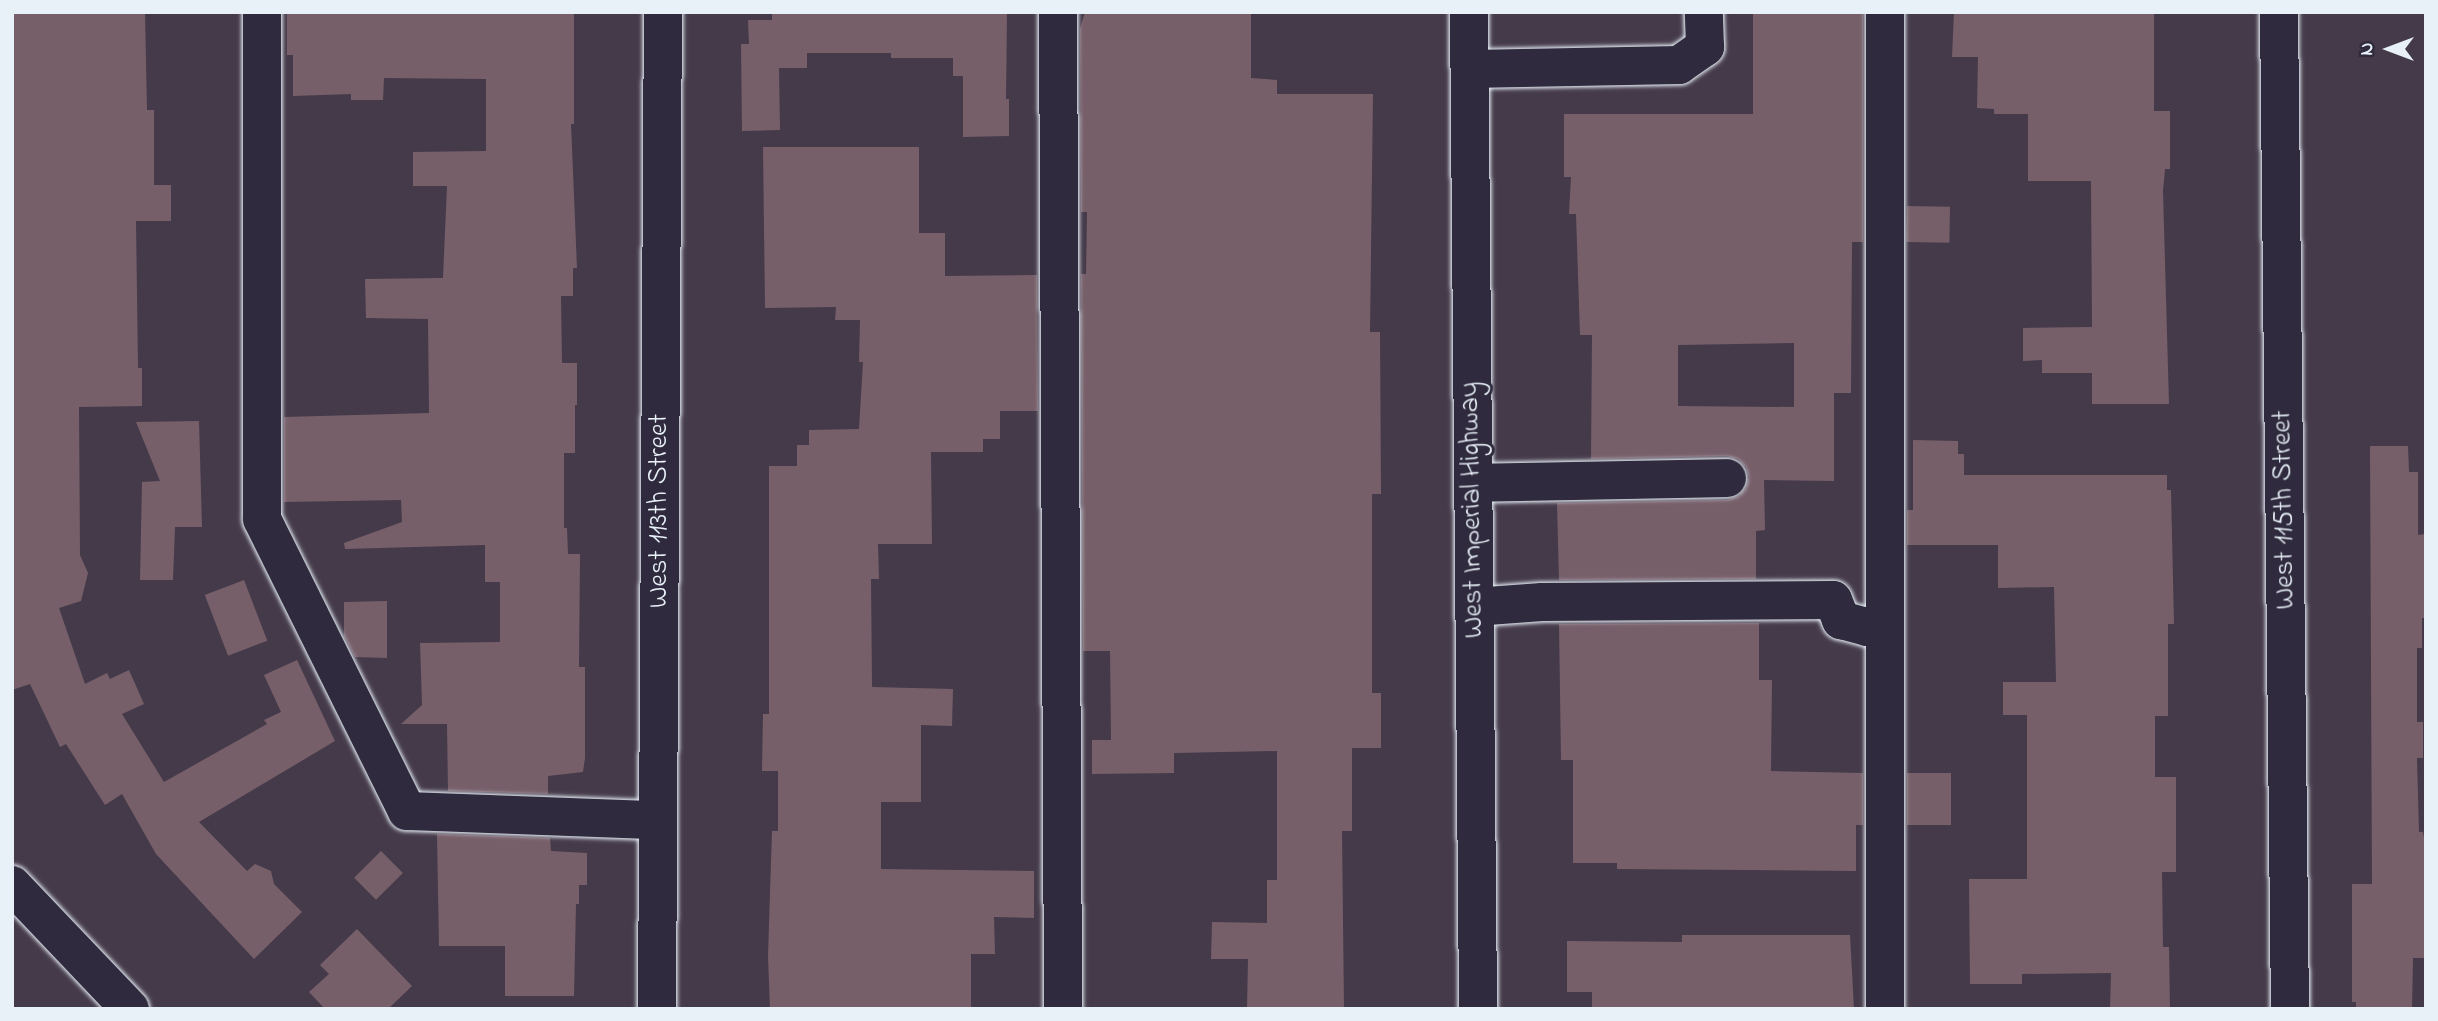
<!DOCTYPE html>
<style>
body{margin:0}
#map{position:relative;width:2438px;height:1021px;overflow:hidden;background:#453a4a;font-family:"Indie Flower",sans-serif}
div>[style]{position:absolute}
.building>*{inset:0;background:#775f6a;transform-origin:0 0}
.roads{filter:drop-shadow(0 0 2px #e8f1f8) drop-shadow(0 0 2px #e8f1f8)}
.minor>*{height:38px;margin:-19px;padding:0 19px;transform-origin:19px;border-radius:19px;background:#2f2a3d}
.major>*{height:38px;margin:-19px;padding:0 19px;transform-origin:19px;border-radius:19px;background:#2f2a3d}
span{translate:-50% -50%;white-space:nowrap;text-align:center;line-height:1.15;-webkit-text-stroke:6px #2f2a3d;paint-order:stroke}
.street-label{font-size:28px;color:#e8f1f8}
.frame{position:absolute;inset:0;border:14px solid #e8f1f8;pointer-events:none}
.north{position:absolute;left:2354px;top:14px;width:70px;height:70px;-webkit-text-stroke:5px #2f2a3d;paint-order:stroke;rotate:270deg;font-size:19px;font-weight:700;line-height:28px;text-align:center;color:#e8f1f8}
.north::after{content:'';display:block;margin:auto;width:24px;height:32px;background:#e8f1f8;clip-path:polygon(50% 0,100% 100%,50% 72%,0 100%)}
</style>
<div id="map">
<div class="building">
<i style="clip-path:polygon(12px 12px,145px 12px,147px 110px,154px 110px,154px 185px,171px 185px,171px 221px,136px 221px,138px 368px,142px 368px,142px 406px,79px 407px,80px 555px,88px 573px,81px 601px,59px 608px,85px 684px,107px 673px,110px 679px,129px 670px,144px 704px,122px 714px,164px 782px,267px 724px,264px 720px,281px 712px,264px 675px,297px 660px,335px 741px,199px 822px,247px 871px,255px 864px,271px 871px,274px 884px,302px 912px,254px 959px,156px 854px,122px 794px,105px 805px,66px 744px,60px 747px,30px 684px,12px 690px)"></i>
<i style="clip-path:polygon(287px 12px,574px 12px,574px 124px,571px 124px,577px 268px,573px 268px,573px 296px,561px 296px,562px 363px,577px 363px,577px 405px,575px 405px,575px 453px,564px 453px,564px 528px,567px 528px,568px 554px,580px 554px,579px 667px,585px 667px,585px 758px,583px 772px,548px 776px,548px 794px,448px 791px,447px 724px,401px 724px,422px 705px,420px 643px,500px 642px,500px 582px,485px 582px,485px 545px,345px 549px,344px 543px,402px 522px,401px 500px,284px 502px,284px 417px,429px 413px,428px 319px,366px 318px,365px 279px,443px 278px,447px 186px,413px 186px,413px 152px,486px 151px,486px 79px,384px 78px,383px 100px,351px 100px,351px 94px,293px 96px,293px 55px,287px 55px)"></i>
<i style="clip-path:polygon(772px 12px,1007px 12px,1006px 99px,1009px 99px,1009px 136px,963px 137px,963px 76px,953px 76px,953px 58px,891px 58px,891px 53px,807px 53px,807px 68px,779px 68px,780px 130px,742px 131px,741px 44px,749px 44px,748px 20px,772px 20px)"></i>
<i style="clip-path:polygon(1085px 12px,1251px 12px,1251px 78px,1277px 80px,1277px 94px,1373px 94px,1370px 332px,1380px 332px,1381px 494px,1372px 494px,1372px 693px,1381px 693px,1381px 748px,1352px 748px,1352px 831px,1342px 831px,1344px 1009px,1247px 1009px,1248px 959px,1211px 959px,1212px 922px,1267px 923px,1267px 880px,1277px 880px,1277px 751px,1174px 753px,1174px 773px,1092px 774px,1092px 740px,1111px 740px,1110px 651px,1083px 651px,1081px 274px,1086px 274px,1087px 212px,1081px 212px,1080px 29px)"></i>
<i style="clip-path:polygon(evenodd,1753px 12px,1863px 12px,1863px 242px,1852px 242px,1851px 393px,1834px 393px,1834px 481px,1764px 480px,1765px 530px,1756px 531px,1756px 579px,1559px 580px,1557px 503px,1727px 500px,1739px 496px,1746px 488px,1749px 477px,1746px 467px,1738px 459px,1727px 456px,1591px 459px,1592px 335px,1580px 335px,1576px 214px,1569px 214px,1571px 177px,1564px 177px,1564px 114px,1753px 114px,1753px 12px,1794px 343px,1794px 407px,1678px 406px,1678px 345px,1794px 343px)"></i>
<i style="clip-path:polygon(1954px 12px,2154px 12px,2154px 111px,2170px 111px,2170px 169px,2165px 169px,2163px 191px,2169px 404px,2092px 404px,2092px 373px,2042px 373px,2042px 360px,2023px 361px,2023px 328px,2092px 327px,2091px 181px,2028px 181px,2028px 114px,1994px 114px,1994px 109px,1977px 108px,1978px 57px,1952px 57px)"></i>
<i style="clip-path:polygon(763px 147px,919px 147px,919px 233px,945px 233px,945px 276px,1037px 275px,1038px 411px,1000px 411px,1000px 439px,983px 439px,983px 452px,931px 452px,932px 544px,878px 544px,879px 579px,871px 579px,872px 687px,953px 689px,952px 726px,921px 725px,921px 802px,881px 802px,881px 869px,1034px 871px,1034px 918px,994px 917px,995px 954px,971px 954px,971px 1009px,770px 1009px,768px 956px,772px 831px,778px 831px,778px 771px,762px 771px,763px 714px,769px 714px,769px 466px,797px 466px,797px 445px,809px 445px,809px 430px,859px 429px,863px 362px,859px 362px,860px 320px,835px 320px,836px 307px,765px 308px)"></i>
<i style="left:1907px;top:206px;width:43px;height:36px;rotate:1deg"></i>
<i style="clip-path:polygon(199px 421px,202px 527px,175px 527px,173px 580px,140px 580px,142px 482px,160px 481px,136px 422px)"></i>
<i style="clip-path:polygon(1913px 440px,1958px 441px,1958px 454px,1964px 454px,1964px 475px,2167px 475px,2167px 490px,2171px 490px,2174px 624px,2168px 624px,2168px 716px,2155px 716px,2155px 777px,2176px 777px,2176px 872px,2162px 872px,2163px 947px,2169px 947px,2170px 1009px,2110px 1009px,2111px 973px,2022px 974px,2022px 984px,1970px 984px,1969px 879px,2027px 879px,2027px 715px,2003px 715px,2003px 682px,2056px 682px,2054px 587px,1998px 588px,1998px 545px,1907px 545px,1907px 510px,1913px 510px)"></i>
<i style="clip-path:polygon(2370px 446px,2408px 446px,2409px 472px,2418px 472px,2418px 535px,2426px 534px,2426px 618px,2422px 618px,2422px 648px,2417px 648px,2417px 722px,2423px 722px,2423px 758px,2417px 758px,2419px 832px,2423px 832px,2426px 849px,2426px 958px,2413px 958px,2412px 1009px,2356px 1009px,2356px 1002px,2352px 1002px,2352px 884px,2372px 884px)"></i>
<i style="left:244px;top:580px;width:65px;height:42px;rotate:69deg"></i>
<i style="clip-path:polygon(387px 601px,387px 658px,355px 657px,344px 636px,344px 602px)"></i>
<i style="clip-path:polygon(1759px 623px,1759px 680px,1772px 680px,1771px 771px,1863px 773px,1863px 825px,1856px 825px,1856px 871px,1617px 869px,1617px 863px,1573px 863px,1573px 760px,1561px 760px,1559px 624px)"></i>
<i style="left:1907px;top:773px;width:44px;height:52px"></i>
<i style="clip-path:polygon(437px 834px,550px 838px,551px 851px,587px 853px,587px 885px,579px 885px,579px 904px,576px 904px,574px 996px,505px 996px,505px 946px,439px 946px)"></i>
<i style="left:381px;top:851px;width:31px;height:38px;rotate:45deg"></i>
<i style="clip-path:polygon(357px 929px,412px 986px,388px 1009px,325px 1009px,309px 992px,329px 974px,320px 965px)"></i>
<i style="clip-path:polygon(1682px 935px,1850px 935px,1854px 1009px,1592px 1009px,1592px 992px,1567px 992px,1567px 941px,1682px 942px)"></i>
</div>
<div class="roads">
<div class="minor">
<i style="left:262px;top:12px;width:507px;rotate:90deg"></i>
<i style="left:262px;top:519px;width:326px;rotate:63.6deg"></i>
<i style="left:407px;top:811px;width:251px;rotate:2.1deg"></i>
<i style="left:1058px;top:12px;width:997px;rotate:89.71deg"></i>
<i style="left:1885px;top:12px;width:997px;rotate:90deg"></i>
<i style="left:2279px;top:12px;width:997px;rotate:89.37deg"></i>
<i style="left:1470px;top:69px;width:209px;rotate:-1.1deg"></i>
<i style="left:1679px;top:65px;width:32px;rotate:-35deg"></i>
<i style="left:1705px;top:47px;width:35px;rotate:-92deg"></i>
<i style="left:1473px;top:483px;width:254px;rotate:-1.1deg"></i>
<i style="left:1474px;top:607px;width:68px;rotate:-4.2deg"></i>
<i style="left:1542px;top:602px;width:291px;rotate:-0.4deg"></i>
<i style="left:1833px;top:600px;width:22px;rotate:68deg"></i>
<i style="left:1841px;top:620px;width:27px;rotate:15deg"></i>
<i style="left:1867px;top:627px;width:18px;rotate:-3deg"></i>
<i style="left:12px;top:885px;width:171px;rotate:46.4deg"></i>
<i style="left:657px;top:1009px;width:997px;rotate:-89.66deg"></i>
</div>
<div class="major">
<i style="left:1469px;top:12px;width:997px;rotate:89.48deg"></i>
</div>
</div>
<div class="street-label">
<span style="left:1473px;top:510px;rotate:-91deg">West Imperial Highway</span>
<span style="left:2285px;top:510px;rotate:-91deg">West 115th Street</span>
<span style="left:660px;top:511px;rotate:-90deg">West 113th Street</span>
</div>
<div class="frame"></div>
<div class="north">N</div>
</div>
